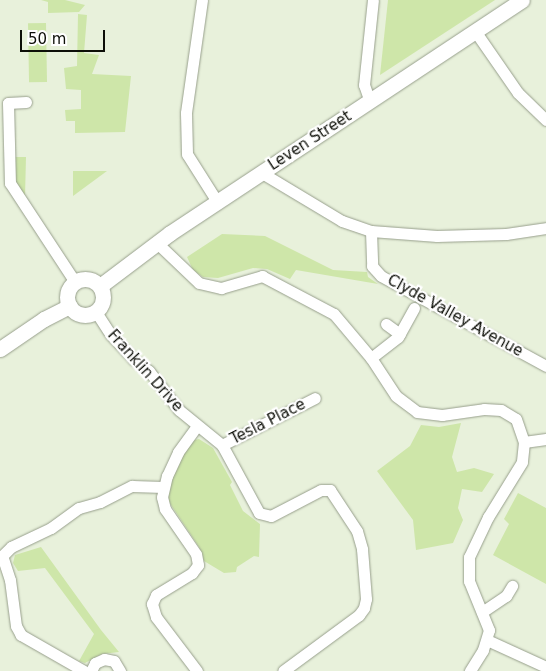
<!DOCTYPE html>
<style>
body{margin:0}
#map{position:relative;width:546px;height:671px;overflow:hidden;background:#e8f1db;font-family:"DejaVu Sans",sans-serif}
div>[style]{position:absolute}
.green>*{inset:0;background:#cee6a9;transform-origin:0 0}
.roads{filter:drop-shadow(0 0 1px #979f8c) drop-shadow(0 0 1px #979f8c)}
.street>*{height:11px;margin:-5.5px;padding:0 5.5px;transform-origin:5.5px;border-radius:5.5px;background:#fff}
.secondary>*{height:15px;margin:-7.5px;padding:0 7.5px;transform-origin:7.5px;border-radius:7.5px;background:#fff}
.secondary>.ring{margin:-7.5px;padding:0;box-sizing:content-box;background:none;border:15px solid #fff;border-radius:50%}
span{translate:-50% -50%;white-space:nowrap;text-align:center;line-height:1.15;-webkit-text-stroke:4.5px #fff;paint-order:stroke}
.street-label{font-size:15px;color:#0d0f08}
.scale{position:absolute;left:20px;top:30px;width:85px;height:22px;box-sizing:border-box;border:2px solid #0d0f08;border-top:0;padding-left:6px;font-size:15px;line-height:18px;white-space:nowrap;color:#0d0f08;-webkit-text-stroke:4px #fff;paint-order:stroke}
</style>
<div id="map">
<div class="green">
<i style="clip-path:polygon(41px 0,65px 0,85px 5px,79px 12px,48px 13px,48px 2px)"></i>
<i style="clip-path:polygon(388px 0,495px 0,380px 75px)"></i>
<i style="clip-path:polygon(78px 14px,87px 15px,84px 53px,99px 55px,92px 74px,131px 76px,125px 132px,75px 133px,75px 121px,66px 121px,65px 110px,81px 109px,81px 90px,66px 89px,64px 68px,77px 66px)"></i>
<i style="left:46px;top:23px;width:59px;height:18px;rotate:89deg"></i>
<i style="clip-path:polygon(11px 157px,26px 157px,25px 197px,12px 182px)"></i>
<i style="clip-path:polygon(73px 171px,107px 171px,73px 196px)"></i>
<i style="clip-path:polygon(222px 234px,265px 236px,333px 270px,367px 272px,368px 277px,378px 284px,296px 270px,290px 279px,267px 269px,253px 268px,218px 278px,203px 277px,193px 270px,187px 257px)"></i>
<i style="clip-path:polygon(461px 423px,452px 457px,457px 472px,474px 468px,494px 474px,482px 492px,462px 489px,458px 508px,463px 520px,453px 543px,416px 550px,413px 520px,377px 471px,410px 446px,421px 425px,439px 427px)"></i>
<i style="clip-path:polygon(199px 439px,213px 448px,232px 482px,230px 485px,243px 511px,260px 524px,259px 557px,254px 556px,237px 567px,236px 572px,224px 573px,204px 561px,199px 547px,169px 502px,167px 491px,184px 449px,191px 441px)"></i>
<i style="clip-path:polygon(518px 493px,546px 508px,546px 584px,493px 555px,509px 524px,504px 519px)"></i>
<i style="clip-path:polygon(41px 547px,101px 630px,119px 652px,102px 654px,85px 663px,79px 661px,94px 634px,45px 568px,18px 571px,13px 563px,15px 555px)"></i>
</div>
<div class="roads">
<div class="street">
<i style="left:202px;top:0;width:114px;rotate:98.1deg"></i>
<i style="left:186px;top:113px;width:41px;rotate:88.6deg"></i>
<i style="left:187px;top:154px;width:58px;rotate:57.7deg"></i>
<i style="left:475px;top:31px;width:75px;rotate:55.3deg"></i>
<i style="left:518px;top:93px;width:39px;rotate:44deg"></i>
<i style="left:26px;top:102px;width:18px;rotate:177deg"></i>
<i style="left:8px;top:103px;width:80px;rotate:88.6deg"></i>
<i style="left:10px;top:183px;width:118px;rotate:56.7deg"></i>
<i style="left:370px;top:102px;width:18px;rotate:-109deg"></i>
<i style="left:364px;top:85px;width:85px;rotate:-84deg"></i>
<i style="left:262px;top:173px;width:93px;rotate:31deg"></i>
<i style="left:342px;top:221px;width:31px;rotate:19deg"></i>
<i style="left:371px;top:231px;width:66px;rotate:4.3deg"></i>
<i style="left:437px;top:236px;width:69px;rotate:-1.7deg"></i>
<i style="left:506px;top:234px;width:40px;rotate:-8.5deg"></i>
<i style="left:371px;top:231px;width:35px;rotate:88deg"></i>
<i style="left:372px;top:266px;width:13px;rotate:48deg"></i>
<i style="left:381px;top:276px;width:188px;rotate:28.6deg"></i>
<i style="left:156px;top:242px;width:59px;rotate:43.6deg"></i>
<i style="left:199px;top:283px;width:23px;rotate:13deg"></i>
<i style="left:221px;top:288px;width:43px;rotate:-16.3deg"></i>
<i style="left:262px;top:276px;width:81px;rotate:27.8deg"></i>
<i style="left:334px;top:314px;width:57px;rotate:49.9deg"></i>
<i style="left:371px;top:358px;width:45px;rotate:56.7deg"></i>
<i style="left:396px;top:396px;width:26px;rotate:37deg"></i>
<i style="left:417px;top:412px;width:25px;rotate:7deg"></i>
<i style="left:442px;top:415px;width:42px;rotate:-8.1deg"></i>
<i style="left:484px;top:409px;width:17px;rotate:3deg"></i>
<i style="left:501px;top:410px;width:17px;rotate:31deg"></i>
<i style="left:516px;top:419px;width:24px;rotate:71deg"></i>
<i style="left:524px;top:442px;width:20px;rotate:96deg"></i>
<i style="left:522px;top:462px;width:65px;rotate:121.7deg"></i>
<i style="left:488px;top:517px;width:44px;rotate:115.4deg"></i>
<i style="left:469px;top:557px;width:24px;rotate:90deg"></i>
<i style="left:469px;top:581px;width:53px;rotate:67.8deg"></i>
<i style="left:489px;top:630px;width:21px;rotate:107deg"></i>
<i style="left:483px;top:650px;width:25px;rotate:122deg"></i>
<i style="left:96px;top:312px;width:27px;rotate:57deg"></i>
<i style="left:111px;top:335px;width:33px;rotate:47deg"></i>
<i style="left:133px;top:359px;width:20px;rotate:37deg"></i>
<i style="left:149px;top:371px;width:49px;rotate:52.4deg"></i>
<i style="left:179px;top:410px;width:55px;rotate:39.1deg"></i>
<i style="left:222px;top:445px;width:77px;rotate:61.4deg"></i>
<i style="left:259px;top:513px;width:12px;rotate:14deg"></i>
<i style="left:271px;top:516px;width:56px;rotate:-27.5deg"></i>
<i style="left:321px;top:490px;width:9px"></i>
<i style="left:330px;top:490px;width:49px;rotate:56.6deg"></i>
<i style="left:357px;top:531px;width:19px;rotate:74deg"></i>
<i style="left:362px;top:549px;width:50px;rotate:85.4deg"></i>
<i style="left:366px;top:599px;width:9px;rotate:103deg"></i>
<i style="left:364px;top:608px;width:9px;rotate:126deg"></i>
<i style="left:359px;top:615px;width:94px;rotate:143.6deg"></i>
<i style="left:386px;top:324px;width:17px;rotate:36deg"></i>
<i style="left:371px;top:358px;width:34px;rotate:-38deg"></i>
<i style="left:398px;top:337px;width:33px;rotate:-61deg"></i>
<i style="left:524px;top:442px;width:22px;rotate:-8deg"></i>
<i style="left:222px;top:445px;width:104px;rotate:-26.8deg"></i>
<i style="left:482px;top:612px;width:29px;rotate:-34deg"></i>
<i style="left:506px;top:596px;width:12px;rotate:-59deg"></i>
<i style="left:487px;top:640px;width:65px;rotate:24.6deg"></i>
<i style="left:84px;top:671px;width:73px;rotate:-150.3deg"></i>
<i style="left:21px;top:635px;width:10px;rotate:-119deg"></i>
<i style="left:16px;top:626px;width:46px;rotate:-97.4deg"></i>
<i style="left:10px;top:580px;width:25px;rotate:-108deg"></i>
<i style="left:2px;top:556px;width:13px;rotate:-45deg"></i>
<i style="left:11px;top:547px;width:44px;rotate:-25.4deg"></i>
<i style="left:51px;top:528px;width:34px;rotate:-36deg"></i>
<i style="left:79px;top:508px;width:22px;rotate:-16deg"></i>
<i style="left:100px;top:502px;width:36px;rotate:-27deg"></i>
<i style="left:132px;top:486px;width:31px;rotate:2deg"></i>
<i style="left:91px;top:671px;width:9px;rotate:-63deg"></i>
<i style="left:95px;top:663px;width:10px;rotate:-24deg"></i>
<i style="left:104px;top:659px;width:10px;rotate:11deg"></i>
<i style="left:114px;top:661px;width:12px;rotate:59deg"></i>
<i style="left:197px;top:671px;width:68px;rotate:-127.2deg"></i>
<i style="left:156px;top:617px;width:14px;rotate:-107deg"></i>
<i style="left:152px;top:604px;width:10px;rotate:-66deg"></i>
<i style="left:156px;top:595px;width:42px;rotate:-31.4deg"></i>
<i style="left:192px;top:573px;width:10px;rotate:-53deg"></i>
<i style="left:198px;top:565px;width:11px;rotate:-100deg"></i>
<i style="left:196px;top:554px;width:55px;rotate:-124.6deg"></i>
<i style="left:165px;top:509px;width:12px;rotate:-104deg"></i>
<i style="left:162px;top:497px;width:22px;rotate:-77deg"></i>
<i style="left:167px;top:476px;width:26px;rotate:-65deg"></i>
<i style="left:178px;top:452px;width:32px;rotate:-54deg"></i>
</div>
<div class="secondary">
<i class="ring" style="left:67px;top:279px;width:21px;height:21px"></i>
<i style="left:100px;top:286px;width:88px;rotate:-37.1deg"></i>
<i style="left:170px;top:233px;width:422px;rotate:-33.5deg"></i>
<i style="left:0;top:349px;width:53px;rotate:-34.3deg"></i>
<i style="left:44px;top:319px;width:29px;rotate:-27deg"></i>
</div>
</div>
<div class="street-label">
<span style="left:310px;top:141px;rotate:-33deg">Leven Street</span>
<span style="left:455px;top:316px;rotate:29deg">Clyde Valley Avenue</span>
<span style="left:145px;top:371px;rotate:48deg">Franklin Drive</span>
<span style="left:268px;top:422px;rotate:-27deg">Tesla Place</span>
</div>
<div class="scale">50 m</div>
</div>
